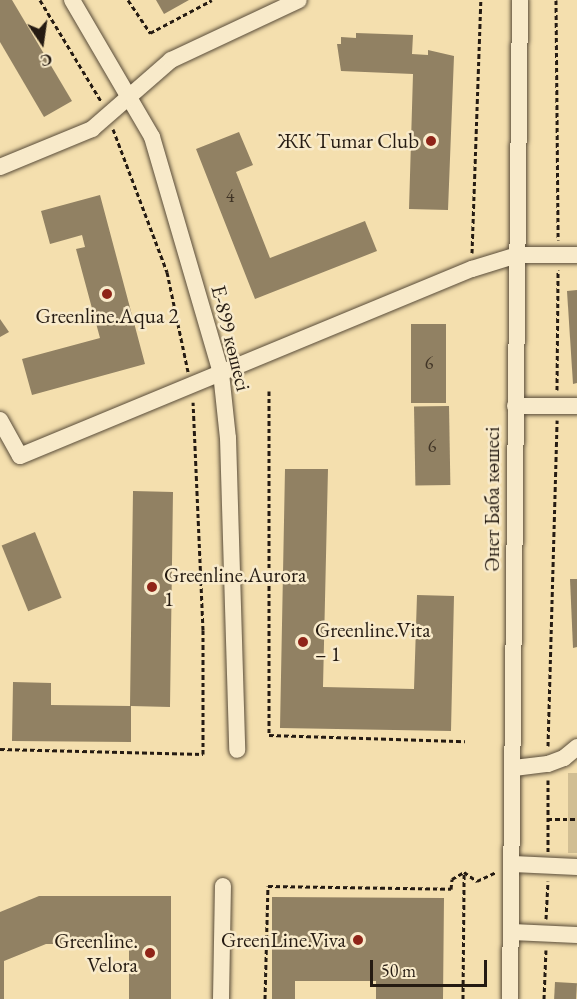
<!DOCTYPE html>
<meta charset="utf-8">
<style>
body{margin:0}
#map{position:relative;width:577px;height:999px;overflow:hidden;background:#f4dfae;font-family:"EB Garamond",serif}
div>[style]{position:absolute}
.green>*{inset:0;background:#d1be93;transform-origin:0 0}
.building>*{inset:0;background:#918163;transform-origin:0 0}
.path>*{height:3px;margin-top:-1.5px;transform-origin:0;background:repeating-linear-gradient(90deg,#251b12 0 4.5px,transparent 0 7.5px)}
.roads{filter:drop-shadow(0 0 2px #594c39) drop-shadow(0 0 2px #594c39)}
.minor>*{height:16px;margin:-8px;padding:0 8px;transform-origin:8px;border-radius:8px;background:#f8eaca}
.dots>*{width:16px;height:16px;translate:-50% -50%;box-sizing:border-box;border:3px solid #f8eaca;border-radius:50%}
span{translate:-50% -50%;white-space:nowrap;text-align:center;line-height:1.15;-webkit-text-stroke:5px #f8eaca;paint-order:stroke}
.number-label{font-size:18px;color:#403426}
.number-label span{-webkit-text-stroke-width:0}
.poi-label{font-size:21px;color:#251b12}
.right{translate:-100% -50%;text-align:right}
.left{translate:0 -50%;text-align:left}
.street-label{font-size:21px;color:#251b12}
.north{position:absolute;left:12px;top:12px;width:60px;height:60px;-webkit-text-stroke:4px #f8eaca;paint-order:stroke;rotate:167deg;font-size:16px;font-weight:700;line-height:24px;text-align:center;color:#251b12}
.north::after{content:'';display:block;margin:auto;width:21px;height:27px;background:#251b12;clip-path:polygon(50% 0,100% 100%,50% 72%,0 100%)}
.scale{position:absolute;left:370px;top:960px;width:117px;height:27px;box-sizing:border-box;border:3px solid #251b12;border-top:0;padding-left:8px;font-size:18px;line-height:21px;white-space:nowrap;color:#251b12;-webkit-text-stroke:4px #f8eaca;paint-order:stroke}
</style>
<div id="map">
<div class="green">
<i style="left:568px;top:773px;width:9px;height:80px"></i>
</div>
<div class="building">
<i style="clip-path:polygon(0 0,12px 0,72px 101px,44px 117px,0 42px)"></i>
<i style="clip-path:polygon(156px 0,189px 0,164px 14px)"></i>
<i style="clip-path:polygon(356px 33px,413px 35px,412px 54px,428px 55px,428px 50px,454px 56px,448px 210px,409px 209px,413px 74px,341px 71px,337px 44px,341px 44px,341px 37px,356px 38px)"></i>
<i style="clip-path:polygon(239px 132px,253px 165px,236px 172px,270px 258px,365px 221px,377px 251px,255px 299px,196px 149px)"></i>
<i style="clip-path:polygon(100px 195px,145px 364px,32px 395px,22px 359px,100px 338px,76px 249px,85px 247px,82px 235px,50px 244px,41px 211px)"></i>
<i style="clip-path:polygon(577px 290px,577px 383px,573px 384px,567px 291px)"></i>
<i style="clip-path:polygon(0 319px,9px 332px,0 337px)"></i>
<i style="left:411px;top:324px;width:35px;height:79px"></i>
<i style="left:449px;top:406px;width:79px;height:35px;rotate:89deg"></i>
<i style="clip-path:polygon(285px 469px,328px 469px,323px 687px,414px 689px,417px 595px,454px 596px,451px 731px,280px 728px)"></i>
<i style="clip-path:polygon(133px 491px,173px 492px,170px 707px,131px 706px,131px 742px,12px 741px,13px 682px,51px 683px,51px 705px,130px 706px)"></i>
<i style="left:35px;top:532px;width:71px;height:36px;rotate:68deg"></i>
<i style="clip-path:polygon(570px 579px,577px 579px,577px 647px,573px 648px)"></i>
<i style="clip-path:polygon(39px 896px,171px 896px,171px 999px,129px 999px,129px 944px,46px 944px,4px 961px,4px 999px,0 999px,0 912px)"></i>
<i style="clip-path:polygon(272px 897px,444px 898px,443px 999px,376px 999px,376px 981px,295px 981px,295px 999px,272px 999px)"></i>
<i style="left:555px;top:982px;width:22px;height:17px;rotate:3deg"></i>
</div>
<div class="path">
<i style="left:40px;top:0;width:118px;rotate:58.9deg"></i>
<i style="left:128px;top:0;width:40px;rotate:56deg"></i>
<i style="left:150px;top:33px;width:70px;rotate:-28deg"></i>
<i style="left:556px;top:0;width:240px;rotate:89.5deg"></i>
<i style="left:113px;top:129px;width:153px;rotate:69.3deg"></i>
<i style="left:167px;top:272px;width:102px;rotate:78.1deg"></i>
<i style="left:472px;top:253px;width:253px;rotate:-88deg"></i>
<i style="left:557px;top:390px;width:120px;rotate:-89.5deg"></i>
<i style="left:269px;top:391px;width:344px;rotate:90deg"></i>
<i style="left:269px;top:735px;width:196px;rotate:1.8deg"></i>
<i style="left:548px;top:746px;width:326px;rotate:-88.4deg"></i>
<i style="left:0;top:749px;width:203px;rotate:1.4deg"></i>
<i style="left:203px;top:754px;width:124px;rotate:-90deg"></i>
<i style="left:203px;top:630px;width:228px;rotate:-92.5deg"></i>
<i style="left:548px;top:780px;width:72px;rotate:90deg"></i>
<i style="left:548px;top:819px;width:29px"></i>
<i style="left:464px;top:872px;width:16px;rotate:35deg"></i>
<i style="left:477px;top:881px;width:21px;rotate:-25deg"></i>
<i style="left:546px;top:919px;width:38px;rotate:-87deg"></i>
<i style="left:265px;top:999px;width:113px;rotate:-88.5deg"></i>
<i style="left:268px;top:886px;width:183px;rotate:0.9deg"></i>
<i style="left:451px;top:889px;width:10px;rotate:-84deg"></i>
<i style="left:452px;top:879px;width:14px;rotate:-30deg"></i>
<i style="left:463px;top:999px;width:127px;rotate:-89.5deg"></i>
<i style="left:544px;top:999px;width:49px;rotate:-87.7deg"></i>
</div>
<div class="roads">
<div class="minor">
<i style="left:72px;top:0;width:159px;rotate:59.7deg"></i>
<i style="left:152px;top:137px;width:246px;rotate:73.7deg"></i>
<i style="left:221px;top:373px;width:65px;rotate:83.9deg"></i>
<i style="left:228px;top:438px;width:312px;rotate:88.3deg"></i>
<i style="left:0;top:167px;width:100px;rotate:-22.4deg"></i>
<i style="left:92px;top:129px;width:105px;rotate:-41.1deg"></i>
<i style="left:171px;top:60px;width:141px;rotate:-25.1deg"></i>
<i style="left:515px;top:406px;width:62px"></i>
<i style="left:0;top:420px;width:41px;rotate:60.9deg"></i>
<i style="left:20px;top:456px;width:489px;rotate:-22.5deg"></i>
<i style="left:472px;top:269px;width:47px;rotate:-17.3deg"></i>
<i style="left:517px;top:255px;width:60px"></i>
<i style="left:514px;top:768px;width:34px;rotate:-7deg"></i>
<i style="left:548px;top:764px;width:17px;rotate:-21deg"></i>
<i style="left:564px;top:758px;width:17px;rotate:-40deg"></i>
<i style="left:513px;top:864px;width:64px;rotate:2.7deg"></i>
<i style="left:512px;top:932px;width:65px;rotate:2.6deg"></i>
<i style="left:221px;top:999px;width:113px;rotate:-89deg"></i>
<i style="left:510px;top:999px;width:999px;rotate:-89.43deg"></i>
</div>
</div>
<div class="dots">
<i style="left:431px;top:141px;background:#8f2418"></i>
<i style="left:107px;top:294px;background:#8f2418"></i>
<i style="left:152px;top:587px;background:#8f2418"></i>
<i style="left:303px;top:642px;background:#8f2418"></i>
<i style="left:358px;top:940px;background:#8f2418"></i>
<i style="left:150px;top:953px;background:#8f2418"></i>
</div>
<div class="number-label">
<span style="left:230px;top:196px">4</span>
<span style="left:429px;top:363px">6</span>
<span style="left:432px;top:446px">6</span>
</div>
<div class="poi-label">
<span class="right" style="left:419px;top:141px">ЖК Tumar Club</span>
<span style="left:107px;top:316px">Greenline.Aqua 2</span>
<span class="left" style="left:164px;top:587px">Greenline.Aurora<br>1</span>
<span class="left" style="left:315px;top:642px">Greenline.Vita<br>– 1</span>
<span class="right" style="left:346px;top:940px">GreenLine.Viva</span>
<span class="right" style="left:138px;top:953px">Greenline.<br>Velora</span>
</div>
<div class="street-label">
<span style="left:231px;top:338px;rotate:76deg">Е-899 көшесі</span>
<span style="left:492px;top:499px;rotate:-90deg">Әнет Баба көшесі</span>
</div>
<div class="north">С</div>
<div class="scale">50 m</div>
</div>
